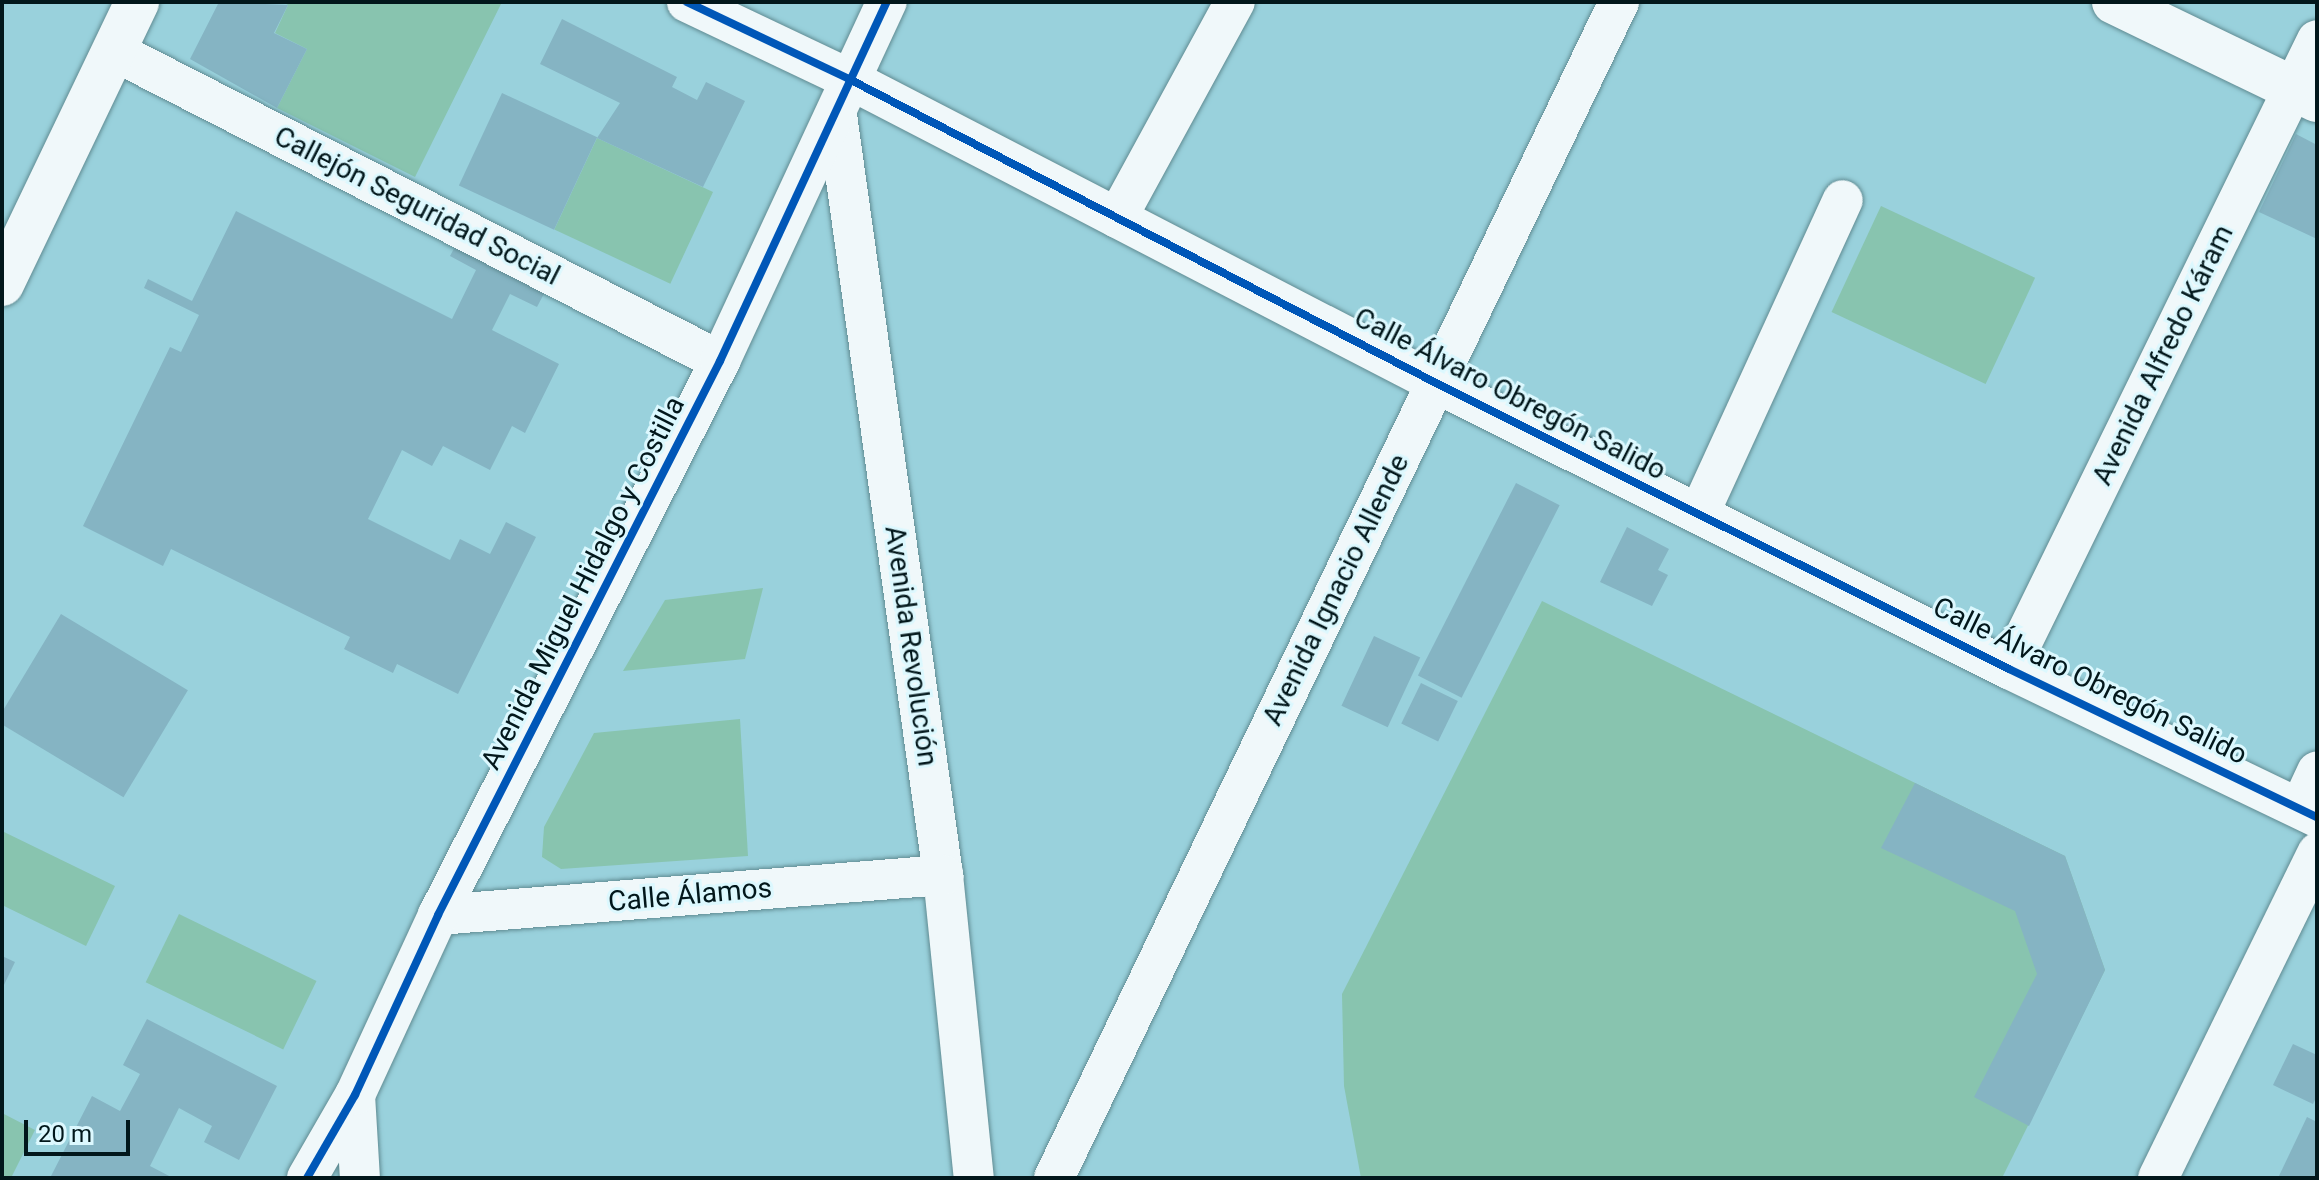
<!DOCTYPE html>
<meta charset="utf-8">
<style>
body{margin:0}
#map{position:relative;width:2319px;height:1180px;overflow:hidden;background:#99d1dc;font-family:Roboto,sans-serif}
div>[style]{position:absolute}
.green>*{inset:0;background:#88c4af;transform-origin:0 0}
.building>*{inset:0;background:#85b4c3;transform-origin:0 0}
.roads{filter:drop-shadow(0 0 2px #608b92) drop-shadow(0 0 2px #608b92)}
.minor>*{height:40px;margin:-20px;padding:0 20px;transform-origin:20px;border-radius:20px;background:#f0f8fa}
.tertiary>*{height:44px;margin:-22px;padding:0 22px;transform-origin:22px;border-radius:22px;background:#f0f8fa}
.primary>*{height:44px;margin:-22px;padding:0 22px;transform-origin:22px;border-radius:22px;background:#f0f8fa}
.cycleway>*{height:8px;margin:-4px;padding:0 4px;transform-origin:4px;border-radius:4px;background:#0057b8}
span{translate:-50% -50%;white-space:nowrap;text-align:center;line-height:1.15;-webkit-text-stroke:6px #dcf8fe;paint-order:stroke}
.street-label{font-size:28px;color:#02171b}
.frame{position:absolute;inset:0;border:4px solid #02171b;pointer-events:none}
.scale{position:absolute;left:24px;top:1120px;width:106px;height:36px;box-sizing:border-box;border:4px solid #02171b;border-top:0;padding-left:10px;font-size:24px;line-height:28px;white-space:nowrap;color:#02171b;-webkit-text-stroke:6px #dcf8fe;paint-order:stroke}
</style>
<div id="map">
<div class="green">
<i style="clip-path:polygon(283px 2px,502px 2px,415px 177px,277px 108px,307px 49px,275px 33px,288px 5px)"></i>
<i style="left:597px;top:138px;width:128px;height:101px;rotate:25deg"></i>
<i style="left:1881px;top:206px;width:170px;height:117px;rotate:25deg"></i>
<i style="clip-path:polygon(763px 588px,745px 659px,623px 671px,665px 600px)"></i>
<i style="clip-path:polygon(1542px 601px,2065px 856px,2105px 970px,2002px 1178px,1361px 1178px,1344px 1086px,1342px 994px)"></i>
<i style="clip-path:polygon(740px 719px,748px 856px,561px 869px,542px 857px,544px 827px,594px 733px)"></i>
<i style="clip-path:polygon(2px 831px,115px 886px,86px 946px,2px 905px)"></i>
<i style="left:179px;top:914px;width:153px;height:76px;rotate:26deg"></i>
<i style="clip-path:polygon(2px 1113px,35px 1130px,11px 1178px,2px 1178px)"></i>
</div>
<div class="building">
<i style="clip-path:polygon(219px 2px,288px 5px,274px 33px,307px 49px,277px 108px,190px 59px)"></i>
<i style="clip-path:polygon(562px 19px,677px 77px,672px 87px,697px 100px,706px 82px,745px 101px,703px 187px,597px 138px,620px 103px,540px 64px)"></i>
<i style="left:502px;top:93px;width:105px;height:102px;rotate:25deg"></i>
<i style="clip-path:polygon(2296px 134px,2317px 145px,2317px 239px,2259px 212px)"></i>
<i style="clip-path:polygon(236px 211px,452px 319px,476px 270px,450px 256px,458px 241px,548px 286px,537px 307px,510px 294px,492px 330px,559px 364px,525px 433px,512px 426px,490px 470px,443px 446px,432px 466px,402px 450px,368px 519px,450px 560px,460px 539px,490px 554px,506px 522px,536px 537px,458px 694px,397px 664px,393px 673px,344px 649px,350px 637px,171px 549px,163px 566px,83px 526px,170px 347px,181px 352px,199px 315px,144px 288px,148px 279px,192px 301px)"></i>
<i style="left:1516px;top:483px;width:49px;height:216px;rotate:27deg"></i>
<i style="clip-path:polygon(1627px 527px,1669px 549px,1658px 570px,1668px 575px,1652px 606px,1600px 582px)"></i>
<i style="left:61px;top:614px;width:148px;height:125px;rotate:31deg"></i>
<i style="left:1374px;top:636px;width:51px;height:77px;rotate:25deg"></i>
<i style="left:1421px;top:683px;width:41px;height:45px;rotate:26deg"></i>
<i style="clip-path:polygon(1915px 783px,2065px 856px,2105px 970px,2029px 1126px,1974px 1097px,2037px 974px,2015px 911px,1881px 848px)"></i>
<i style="clip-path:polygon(2px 956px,15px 962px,2px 989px)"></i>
<i style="clip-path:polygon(147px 1019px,277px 1086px,239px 1160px,204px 1142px,212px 1126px,179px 1108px,150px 1166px,173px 1178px,50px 1178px,92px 1096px,120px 1111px,140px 1074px,123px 1065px)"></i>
<i style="clip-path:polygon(2293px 1044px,2317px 1055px,2317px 1096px,2313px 1104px,2273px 1085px)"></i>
<i style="clip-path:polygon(2307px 1117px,2317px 1122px,2317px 1178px,2278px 1178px)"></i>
</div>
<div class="roads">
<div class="minor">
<i style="left:687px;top:2px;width:179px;rotate:25.4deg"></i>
<i style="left:849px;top:79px;width:661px;rotate:27.38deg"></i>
<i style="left:1436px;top:383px;width:640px;rotate:26.53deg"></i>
<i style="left:2009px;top:669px;width:342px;rotate:25.7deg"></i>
<i style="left:114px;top:51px;width:681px;rotate:27.09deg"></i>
<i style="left:837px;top:115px;width:767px;rotate:82.06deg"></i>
<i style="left:943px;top:875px;width:305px;rotate:84.2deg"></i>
<i style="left:1117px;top:218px;width:246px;rotate:-61.4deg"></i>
<i style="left:1699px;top:514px;width:345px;rotate:-65.4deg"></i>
<i style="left:2009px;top:669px;width:700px;rotate:-63.91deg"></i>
<i style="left:2301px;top:806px;width:38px;rotate:-65deg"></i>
<i style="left:438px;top:915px;width:507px;rotate:-4.53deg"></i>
<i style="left:355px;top:1095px;width:83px;rotate:86.6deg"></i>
<i style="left:307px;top:1178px;width:96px;rotate:-60deg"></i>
<i style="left:355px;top:1095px;width:198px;rotate:-65.2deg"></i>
<i style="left:438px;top:915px;width:622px;rotate:-63.02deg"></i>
<i style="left:720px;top:361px;width:396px;rotate:-65.1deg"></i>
<i style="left:1054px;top:1178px;width:1305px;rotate:-64.34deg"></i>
<i style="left:2158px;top:1178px;width:362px;rotate:-63.9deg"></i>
</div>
<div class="tertiary">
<i style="left:2114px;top:2px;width:225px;rotate:25.8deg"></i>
</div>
<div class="primary">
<i style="left:2px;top:284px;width:313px;rotate:-64.4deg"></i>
</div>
</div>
<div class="cycleway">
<i style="left:687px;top:2px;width:179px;rotate:25.4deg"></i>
<i style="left:849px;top:79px;width:661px;rotate:27.38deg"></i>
<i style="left:1436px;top:383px;width:640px;rotate:26.53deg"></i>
<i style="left:2009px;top:669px;width:342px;rotate:25.7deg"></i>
<i style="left:307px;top:1178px;width:96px;rotate:-60deg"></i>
<i style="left:355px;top:1095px;width:198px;rotate:-65.2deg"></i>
<i style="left:438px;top:915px;width:622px;rotate:-63.02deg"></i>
<i style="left:720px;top:361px;width:396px;rotate:-65.1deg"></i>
</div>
<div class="street-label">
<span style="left:417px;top:206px;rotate:27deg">Callejón Seguridad Social</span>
<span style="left:2163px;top:355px;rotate:-64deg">Avenida Alfredo Káram</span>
<span style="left:1510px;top:394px;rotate:27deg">Calle Álvaro Obregón Salido</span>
<span style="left:583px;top:583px;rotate:-63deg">Avenida Miguel Hidalgo y Costilla</span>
<span style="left:1336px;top:590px;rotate:-64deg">Avenida Ignacio Allende</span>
<span style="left:911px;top:646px;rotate:82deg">Avenida Revolución</span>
<span style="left:2090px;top:681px;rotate:26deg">Calle Álvaro Obregón Salido</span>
<span style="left:690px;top:895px;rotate:-5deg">Calle Álamos</span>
</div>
<div class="frame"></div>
<div class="scale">20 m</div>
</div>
